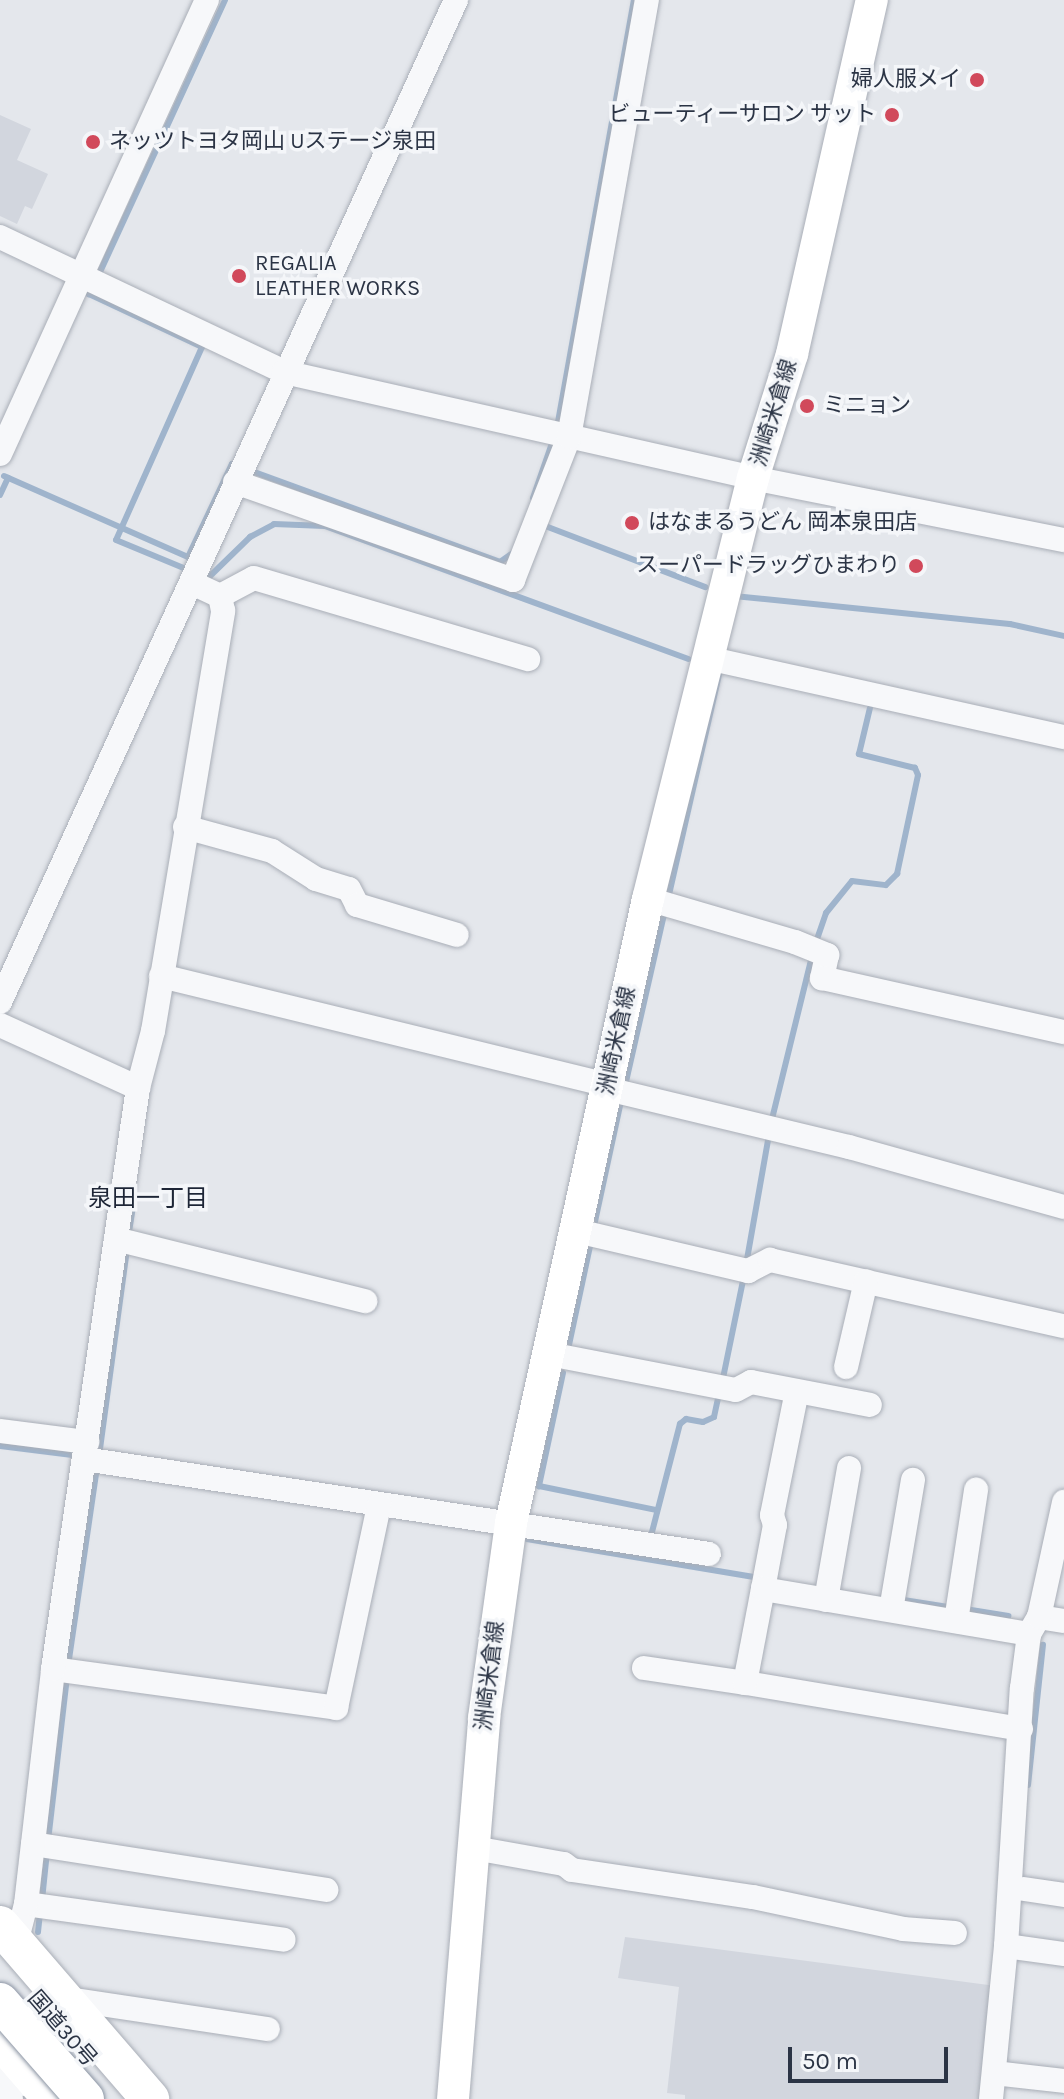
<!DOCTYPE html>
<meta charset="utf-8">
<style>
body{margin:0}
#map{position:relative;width:1064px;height:2099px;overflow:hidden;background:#e4e7ec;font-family:Karla,"Noto Sans JP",sans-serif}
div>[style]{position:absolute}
.built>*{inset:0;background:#d2d6de}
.stream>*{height:6px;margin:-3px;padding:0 3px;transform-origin:3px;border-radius:3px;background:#9fb4cc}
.roads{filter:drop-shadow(0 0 2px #a9aeb7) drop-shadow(0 0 2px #a9aeb7)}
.pedestrian>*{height:18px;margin:-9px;padding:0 9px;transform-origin:9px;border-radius:9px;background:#f7f8fa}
.minor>*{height:24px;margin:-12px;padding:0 12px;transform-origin:12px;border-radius:12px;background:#f7f8fa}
.secondary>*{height:32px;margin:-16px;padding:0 16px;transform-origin:16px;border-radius:16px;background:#fff}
.trunk>*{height:38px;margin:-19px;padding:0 19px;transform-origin:19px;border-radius:19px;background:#fff}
.bridges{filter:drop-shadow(0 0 2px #8b94a3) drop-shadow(0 0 2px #8b94a3)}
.trunk-bridge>*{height:38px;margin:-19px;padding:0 19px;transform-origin:19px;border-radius:19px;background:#fff}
.dots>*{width:22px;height:22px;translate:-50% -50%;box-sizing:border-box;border:4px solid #f4f6f9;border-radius:50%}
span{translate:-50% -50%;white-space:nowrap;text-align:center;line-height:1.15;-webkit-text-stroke:7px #f4f6f9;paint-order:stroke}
.poi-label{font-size:22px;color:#2b3445}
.right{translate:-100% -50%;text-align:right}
.left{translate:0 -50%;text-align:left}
.street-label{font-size:22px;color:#2b3445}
.neighbourhood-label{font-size:24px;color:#1d2536}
.scale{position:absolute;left:788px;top:2047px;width:160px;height:36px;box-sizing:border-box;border:4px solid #2b3445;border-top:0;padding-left:10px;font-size:24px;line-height:28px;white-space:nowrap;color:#2b3445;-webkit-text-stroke:6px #f4f6f9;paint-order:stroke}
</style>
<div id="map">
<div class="built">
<i style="clip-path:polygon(0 115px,31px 129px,17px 160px,48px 174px,32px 209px,25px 206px,17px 224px,0 216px)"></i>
<i style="clip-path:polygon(625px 1937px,996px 1986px,985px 2099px,685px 2099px,685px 2095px,667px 2093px,679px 1987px,618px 1978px)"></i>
</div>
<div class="stream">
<i style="left:100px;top:272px;width:299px;rotate:-65.3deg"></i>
<i style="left:91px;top:291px;width:4px;rotate:124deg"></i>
<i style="left:89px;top:294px;width:125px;rotate:25.1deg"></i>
<i style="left:202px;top:347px;width:211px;rotate:114deg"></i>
<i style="left:116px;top:540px;width:81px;rotate:22.5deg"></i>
<i style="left:558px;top:422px;width:429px;rotate:-79.8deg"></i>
<i style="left:249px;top:470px;width:267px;rotate:20.1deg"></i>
<i style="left:500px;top:562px;width:16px;rotate:-35deg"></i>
<i style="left:4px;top:476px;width:201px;rotate:23.8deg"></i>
<i style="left:188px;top:557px;width:103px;rotate:-64.7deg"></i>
<i style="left:232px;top:464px;width:6px;rotate:18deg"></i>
<i style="left:0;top:495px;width:19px;rotate:-65deg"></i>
<i style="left:533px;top:498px;width:58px;rotate:-70.9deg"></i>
<i style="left:540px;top:524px;width:177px;rotate:20.9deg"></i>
<i style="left:208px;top:578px;width:59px;rotate:-44.3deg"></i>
<i style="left:250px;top:537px;width:27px;rotate:-28deg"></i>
<i style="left:274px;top:524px;width:51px;rotate:2.2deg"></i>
<i style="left:325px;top:526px;width:387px;rotate:20.1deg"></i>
<i style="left:734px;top:596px;width:277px;rotate:5.8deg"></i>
<i style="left:1010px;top:624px;width:55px;rotate:12.5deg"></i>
<i style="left:668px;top:899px;width:235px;rotate:-77.2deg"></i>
<i style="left:815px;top:945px;width:34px;rotate:-71deg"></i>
<i style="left:826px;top:913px;width:41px;rotate:-50.9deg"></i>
<i style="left:852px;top:881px;width:34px;rotate:7deg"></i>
<i style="left:886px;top:885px;width:16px;rotate:-45deg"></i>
<i style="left:897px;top:874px;width:101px;rotate:-78deg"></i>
<i style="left:918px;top:775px;width:8px;rotate:-113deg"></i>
<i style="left:915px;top:768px;width:58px;rotate:-166deg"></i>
<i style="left:859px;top:754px;width:47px;rotate:-76.6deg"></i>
<i style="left:625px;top:1086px;width:180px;rotate:-77.2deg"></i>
<i style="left:771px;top:1123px;width:172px;rotate:-76.2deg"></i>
<i style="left:594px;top:1226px;width:132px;rotate:-77.8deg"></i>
<i style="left:128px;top:1238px;width:32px;rotate:-81deg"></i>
<i style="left:746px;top:1265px;width:133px;rotate:-80deg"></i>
<i style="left:569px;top:1345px;width:101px;rotate:-78deg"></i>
<i style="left:563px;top:1373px;width:116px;rotate:102deg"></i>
<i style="left:539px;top:1486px;width:119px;rotate:11.6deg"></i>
<i style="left:722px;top:1383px;width:109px;rotate:-78.4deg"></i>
<i style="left:0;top:1446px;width:81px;rotate:7.1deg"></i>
<i style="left:99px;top:1456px;width:209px;rotate:-82.3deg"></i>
<i style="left:652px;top:1532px;width:112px;rotate:-75.5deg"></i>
<i style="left:680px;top:1424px;width:8px;rotate:-40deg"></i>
<i style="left:686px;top:1419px;width:17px;rotate:10deg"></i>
<i style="left:703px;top:1422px;width:12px;rotate:-24deg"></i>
<i style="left:714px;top:1417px;width:24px;rotate:-78deg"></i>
<i style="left:527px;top:1539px;width:236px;rotate:9.5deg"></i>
<i style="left:897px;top:1599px;width:58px;rotate:9deg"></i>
<i style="left:965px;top:1609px;width:44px;rotate:9.2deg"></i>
<i style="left:68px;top:1666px;width:201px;rotate:-81.7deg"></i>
<i style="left:1028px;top:1785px;width:141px;rotate:-83.9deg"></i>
<i style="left:48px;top:1841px;width:165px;rotate:-83.4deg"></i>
<i style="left:42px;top:1900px;width:48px;rotate:-84.1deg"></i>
<i style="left:38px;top:1932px;width:20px;rotate:-84deg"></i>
</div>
<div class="roads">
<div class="pedestrian">
<i style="left:0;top:2097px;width:14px;rotate:4deg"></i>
</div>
<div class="minor">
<i style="left:0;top:237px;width:314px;rotate:25.4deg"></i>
<i style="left:284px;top:372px;width:481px;rotate:12.7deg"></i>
<i style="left:753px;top:478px;width:317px;rotate:11.3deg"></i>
<i style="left:0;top:454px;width:499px;rotate:-65.5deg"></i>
<i style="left:235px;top:482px;width:295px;rotate:19.4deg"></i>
<i style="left:513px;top:580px;width:154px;rotate:-68.6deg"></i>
<i style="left:569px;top:437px;width:444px;rotate:-79.9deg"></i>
<i style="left:220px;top:596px;width:38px;rotate:-28deg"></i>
<i style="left:254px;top:578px;width:286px;rotate:16.5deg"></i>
<i style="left:707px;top:658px;width:366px;rotate:12.5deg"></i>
<i style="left:185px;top:827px;width:90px;rotate:15.4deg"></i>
<i style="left:272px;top:851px;width:52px;rotate:32.5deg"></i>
<i style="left:316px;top:879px;width:34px;rotate:17deg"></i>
<i style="left:349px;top:889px;width:18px;rotate:63deg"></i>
<i style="left:357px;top:905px;width:104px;rotate:16.7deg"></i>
<i style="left:648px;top:899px;width:153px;rotate:16.3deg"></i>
<i style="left:795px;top:942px;width:35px;rotate:22deg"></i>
<i style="left:827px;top:955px;width:24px;rotate:102deg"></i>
<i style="left:822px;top:978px;width:248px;rotate:12.6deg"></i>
<i style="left:161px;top:976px;width:460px;rotate:13.7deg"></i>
<i style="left:0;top:1002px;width:1101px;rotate:-65.53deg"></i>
<i style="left:0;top:1025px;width:152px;rotate:24.5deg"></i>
<i style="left:607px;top:1089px;width:249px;rotate:13.5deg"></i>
<i style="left:849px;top:1147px;width:223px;rotate:15.6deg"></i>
<i style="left:577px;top:1231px;width:176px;rotate:13.2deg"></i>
<i style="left:748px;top:1271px;width:25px;rotate:-27deg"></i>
<i style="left:770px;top:1260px;width:301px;rotate:12.7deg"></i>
<i style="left:116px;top:1239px;width:257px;rotate:14deg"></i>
<i style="left:549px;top:1354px;width:190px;rotate:10.9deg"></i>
<i style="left:736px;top:1390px;width:17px;rotate:-28deg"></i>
<i style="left:751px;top:1382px;width:121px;rotate:10.9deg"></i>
<i style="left:846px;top:1367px;width:88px;rotate:-76.9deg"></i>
<i style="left:0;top:1431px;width:88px;rotate:7.2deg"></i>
<i style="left:84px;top:1459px;width:632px;rotate:8.64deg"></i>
<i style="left:763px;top:1589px;width:65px;rotate:-79.4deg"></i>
<i style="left:775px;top:1525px;width:10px;rotate:-107deg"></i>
<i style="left:772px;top:1515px;width:126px;rotate:-78.6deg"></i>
<i style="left:826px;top:1600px;width:134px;rotate:-80.1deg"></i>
<i style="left:891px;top:1610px;width:132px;rotate:-80.4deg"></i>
<i style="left:1039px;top:1617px;width:25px;rotate:9deg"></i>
<i style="left:956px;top:1621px;width:133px;rotate:-81.3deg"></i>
<i style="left:644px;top:1668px;width:102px;rotate:8.4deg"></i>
<i style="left:53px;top:1669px;width:286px;rotate:7.8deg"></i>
<i style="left:336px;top:1708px;width:208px;rotate:-78deg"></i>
<i style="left:1021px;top:1729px;width:280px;rotate:-170.5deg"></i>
<i style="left:745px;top:1683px;width:96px;rotate:-79.2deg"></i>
<i style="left:763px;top:1589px;width:270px;rotate:9.6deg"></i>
<i style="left:33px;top:1844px;width:297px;rotate:8.9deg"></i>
<i style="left:474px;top:1848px;width:91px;rotate:10.1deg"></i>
<i style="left:564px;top:1864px;width:10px;rotate:37deg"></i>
<i style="left:572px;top:1870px;width:183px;rotate:8.5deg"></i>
<i style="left:753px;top:1897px;width:153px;rotate:12deg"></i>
<i style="left:903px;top:1929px;width:52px;rotate:4.4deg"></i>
<i style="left:1024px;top:1889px;width:40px;rotate:8.5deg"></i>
<i style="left:26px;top:1904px;width:260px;rotate:7.9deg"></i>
<i style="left:16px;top:1943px;width:40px;rotate:-75.6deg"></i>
<i style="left:26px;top:1904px;width:237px;rotate:-83.4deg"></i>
<i style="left:53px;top:1669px;width:587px;rotate:-81.68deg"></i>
<i style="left:138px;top:1088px;width:59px;rotate:-75.3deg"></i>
<i style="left:153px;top:1031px;width:426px;rotate:-80.5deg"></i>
<i style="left:223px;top:611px;width:15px;rotate:-101deg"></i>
<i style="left:220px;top:596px;width:31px;rotate:-155deg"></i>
<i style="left:1006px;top:1946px;width:59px;rotate:7.9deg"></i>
<i style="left:67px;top:1999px;width:203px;rotate:8.5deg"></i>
<i style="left:994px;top:2073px;width:70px;rotate:6.5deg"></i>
<i style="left:0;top:2079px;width:46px;rotate:11.3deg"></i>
<i style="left:991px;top:2099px;width:154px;rotate:-84.4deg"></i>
<i style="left:1006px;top:1946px;width:258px;rotate:-86.5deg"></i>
<i style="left:1022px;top:1688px;width:54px;rotate:-82.6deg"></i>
<i style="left:1029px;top:1634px;width:20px;rotate:-60deg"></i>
<i style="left:1039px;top:1617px;width:118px;rotate:-77.7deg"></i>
</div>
<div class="secondary">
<i style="left:453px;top:2099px;width:382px;rotate:-85.3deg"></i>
<i style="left:484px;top:1718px;width:197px;rotate:-82.1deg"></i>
<i style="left:511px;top:1523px;width:639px;rotate:-77.62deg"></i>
<i style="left:648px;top:899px;width:434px;rotate:-76deg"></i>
<i style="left:753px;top:478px;width:130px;rotate:-72.5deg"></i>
<i style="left:792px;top:354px;width:363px;rotate:-77.3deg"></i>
</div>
<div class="trunk">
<i style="left:0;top:1925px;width:230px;rotate:49.2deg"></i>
<i style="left:0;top:2039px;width:79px;rotate:49.1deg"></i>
</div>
</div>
<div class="bridges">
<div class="trunk-bridge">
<i style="left:0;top:2002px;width:129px;rotate:48.8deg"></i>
</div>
</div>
<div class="dots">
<i style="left:977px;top:80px;background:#d1495b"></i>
<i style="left:892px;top:115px;background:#d1495b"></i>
<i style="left:93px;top:142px;background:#d1495b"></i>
<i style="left:239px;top:276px;background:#d1495b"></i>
<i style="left:807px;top:406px;background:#d1495b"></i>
<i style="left:632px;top:523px;background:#d1495b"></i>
<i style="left:916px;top:566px;background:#d1495b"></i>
</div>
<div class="poi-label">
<span class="right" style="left:961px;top:80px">婦人服メイ</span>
<span class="right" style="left:876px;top:115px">ビューティーサロン サット</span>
<span class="left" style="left:109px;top:142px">ネッツトヨタ岡山 Uステージ泉田</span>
<span class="left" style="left:255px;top:276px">REGALIA<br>LEATHER WORKS</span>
<span class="left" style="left:823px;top:406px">ミニョン</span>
<span class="left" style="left:648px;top:523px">はなまるうどん 岡本泉田店</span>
<span class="right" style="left:900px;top:566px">スーパードラッグひまわり</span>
</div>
<div class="street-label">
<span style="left:774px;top:413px;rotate:-73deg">洲崎米倉線</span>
<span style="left:617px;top:1041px;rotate:-78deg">洲崎米倉線</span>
<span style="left:490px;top:1676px;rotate:-83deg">洲崎米倉線</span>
<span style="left:62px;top:2029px;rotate:49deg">国道30号</span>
</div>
<div class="neighbourhood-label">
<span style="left:148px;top:1199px">泉田一丁目</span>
</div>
<div class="scale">50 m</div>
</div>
